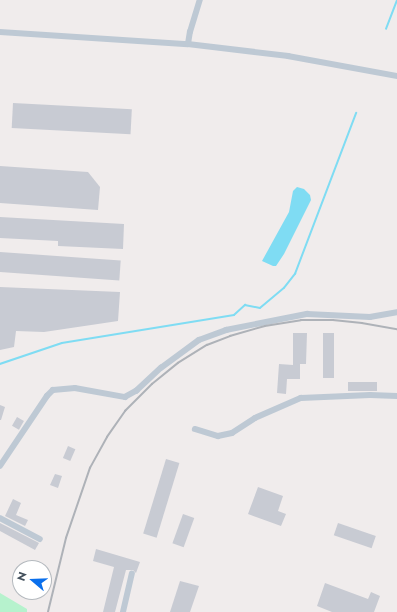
<!DOCTYPE html>
<style>
body{margin:0}
#map{position:relative;width:397px;height:612px;overflow:hidden;background:#f0ecec;font-family:Jost,sans-serif}
div>[style]{position:absolute}
.green>*{inset:0;background:#b6f2cd}
.water>*{inset:0;background:#7fdcf3}
.stream>*{height:1.5px;margin:-0.75px;padding:0 0.75px;transform-origin:0.75px;border-radius:0.75px;background:#7fdcf3}
.building>*{inset:0;background:#c8cbd3;transform-origin:0 0}
.minor>*{height:5.5px;margin:-2.75px;padding:0 2.75px;transform-origin:2.75px;border-radius:2.75px;background:#bec9d4}
.rail>*{height:1.5px;margin:-0.75px;padding:0 0.75px;transform-origin:0.75px;border-radius:0.75px;background:#aeb2b8}
span{translate:-50% -50%;white-space:nowrap;text-align:center;line-height:1.15;-webkit-text-stroke:4px #fff;paint-order:stroke}
.north{position:absolute;left:12px;top:560px;width:40px;height:40px;box-sizing:border-box;background:#fff;border:1px solid #b4b9be;border-radius:50%;rotate:289deg;font-size:11px;font-weight:700;line-height:16px;text-align:center;color:#43505c}
.north::after{content:'';display:block;margin:auto;width:14px;height:18px;background:#0a6fec;clip-path:polygon(50% 0,100% 100%,50% 72%,0 100%)}
</style>
<div id="map">
<div class="green">
<i style="clip-path:polygon(0 593px,27px 609px,27px 612px,0 612px)"></i>
</div>
<div class="water">
<i style="clip-path:polygon(297px 187px,304px 189px,310px 195px,311px 200px,284px 254px,276px 266px,273px 266px,262px 261px,289px 212px,293px 191px)"></i>
</div>
<div class="stream">
<i style="left:386px;top:29px;width:30px;rotate:-69deg"></i>
<i style="left:0;top:364px;width:65px;rotate:-18.7deg"></i>
<i style="left:62px;top:343px;width:174px;rotate:-9.2deg"></i>
<i style="left:234px;top:315px;width:15px;rotate:-42deg"></i>
<i style="left:245px;top:305px;width:15px;rotate:11deg"></i>
<i style="left:260px;top:308px;width:31px;rotate:-40deg"></i>
<i style="left:284px;top:288px;width:18px;rotate:-52deg"></i>
<i style="left:295px;top:274px;width:172px;rotate:-69.2deg"></i>
</div>
<div class="building">
<i style="left:13px;top:103px;width:119px;height:25px;rotate:3deg"></i>
<i style="clip-path:polygon(0 166px,88px 172px,100px 187px,98px 210px,0 203px)"></i>
<i style="clip-path:polygon(0 217px,124px 224px,123px 249px,58px 246px,58px 241px,0 238px)"></i>
<i style="left:0;top:252px;width:121px;height:20px;rotate:4deg"></i>
<i style="clip-path:polygon(0 287px,120px 292px,118px 321px,44px 332px,16px 331px,14px 347px,0 350px)"></i>
<i style="clip-path:polygon(293px 333px,307px 333px,306px 364px,300px 364px,300px 379px,287px 379px,286px 394px,277px 393px,279px 364px,293px 365px)"></i>
<i style="left:323px;top:333px;width:11px;height:45px"></i>
<i style="left:377px;top:382px;width:9px;height:29px;rotate:90deg"></i>
<i style="clip-path:polygon(0 405px,5px 407px,1px 420px,0 420px)"></i>
<i style="left:17px;top:417px;width:8px;height:10px;rotate:30deg"></i>
<i style="left:68px;top:446px;width:8px;height:13px;rotate:23deg"></i>
<i style="left:166px;top:459px;width:14px;height:78px;rotate:17deg"></i>
<i style="clip-path:polygon(55px 474px,62px 476px,58px 488px,50px 485px)"></i>
<i style="clip-path:polygon(258px 487px,283px 496px,278px 511px,286px 514px,281px 526px,248px 514px)"></i>
<i style="clip-path:polygon(13px 499px,21px 503px,16px 515px,28px 520px,25px 526px,5px 516px)"></i>
<i style="left:183px;top:514px;width:12px;height:31px;rotate:20deg"></i>
<i style="clip-path:polygon(0 523px,39px 543px,35px 550px,0 531px)"></i>
<i style="left:338px;top:523px;width:40px;height:13px;rotate:19deg"></i>
<i style="clip-path:polygon(96px 549px,140px 562px,136px 573px,133px 570px,126px 570px,115px 612px,103px 612px,114px 567px,93px 561px)"></i>
<i style="clip-path:polygon(180px 581px,199px 586px,190px 612px,170px 612px)"></i>
<i style="clip-path:polygon(325px 583px,368px 599px,371px 592px,380px 596px,374px 612px,332px 612px,317px 606px)"></i>
</div>
<div class="minor">
<i style="left:0;top:32px;width:188px;rotate:3.7deg"></i>
<i style="left:188px;top:44px;width:101px;rotate:6.8deg"></i>
<i style="left:288px;top:56px;width:111px;rotate:10.4deg"></i>
<i style="left:188px;top:44px;width:12px;rotate:-81deg"></i>
<i style="left:190px;top:32px;width:34px;rotate:-73deg"></i>
<i style="left:195px;top:429px;width:24px;rotate:17deg"></i>
<i style="left:218px;top:436px;width:14px;rotate:-12deg"></i>
<i style="left:232px;top:433px;width:27px;rotate:-33deg"></i>
<i style="left:255px;top:418px;width:50px;rotate:-23.5deg"></i>
<i style="left:301px;top:398px;width:69px;rotate:-2.5deg"></i>
<i style="left:370px;top:395px;width:27px;rotate:2deg"></i>
<i style="left:0;top:466px;width:84px;rotate:-56.1deg"></i>
<i style="left:47px;top:396px;width:8px;rotate:-45deg"></i>
<i style="left:53px;top:390px;width:22px;rotate:-5deg"></i>
<i style="left:75px;top:388px;width:51px;rotate:10.2deg"></i>
<i style="left:125px;top:397px;width:13px;rotate:-29deg"></i>
<i style="left:136px;top:391px;width:34px;rotate:-43deg"></i>
<i style="left:161px;top:368px;width:47px;rotate:-36.4deg"></i>
<i style="left:199px;top:340px;width:29px;rotate:-20deg"></i>
<i style="left:226px;top:330px;width:83px;rotate:-11.2deg"></i>
<i style="left:307px;top:314px;width:63px;rotate:2.7deg"></i>
<i style="left:370px;top:317px;width:27px;rotate:-10deg"></i>
<i style="left:0;top:518px;width:45px;rotate:27.7deg"></i>
<i style="left:123px;top:612px;width:39px;rotate:-77deg"></i>
</div>
<div class="rail">
<i style="left:48px;top:612px;width:76px;rotate:-76.3deg"></i>
<i style="left:66px;top:538px;width:74px;rotate:-71.1deg"></i>
<i style="left:90px;top:468px;width:35px;rotate:-61deg"></i>
<i style="left:107px;top:437px;width:32px;rotate:-55deg"></i>
<i style="left:125px;top:411px;width:38px;rotate:-45deg"></i>
<i style="left:152px;top:384px;width:33px;rotate:-39deg"></i>
<i style="left:178px;top:363px;width:34px;rotate:-32deg"></i>
<i style="left:207px;top:345px;width:25px;rotate:-21deg"></i>
<i style="left:230px;top:336px;width:36px;rotate:-16deg"></i>
<i style="left:265px;top:326px;width:36px;rotate:-9deg"></i>
<i style="left:301px;top:320px;width:32px"></i>
<i style="left:333px;top:320px;width:29px;rotate:6deg"></i>
<i style="left:362px;top:323px;width:36px;rotate:10deg"></i>
</div>
<div class="north">N</div>
</div>
